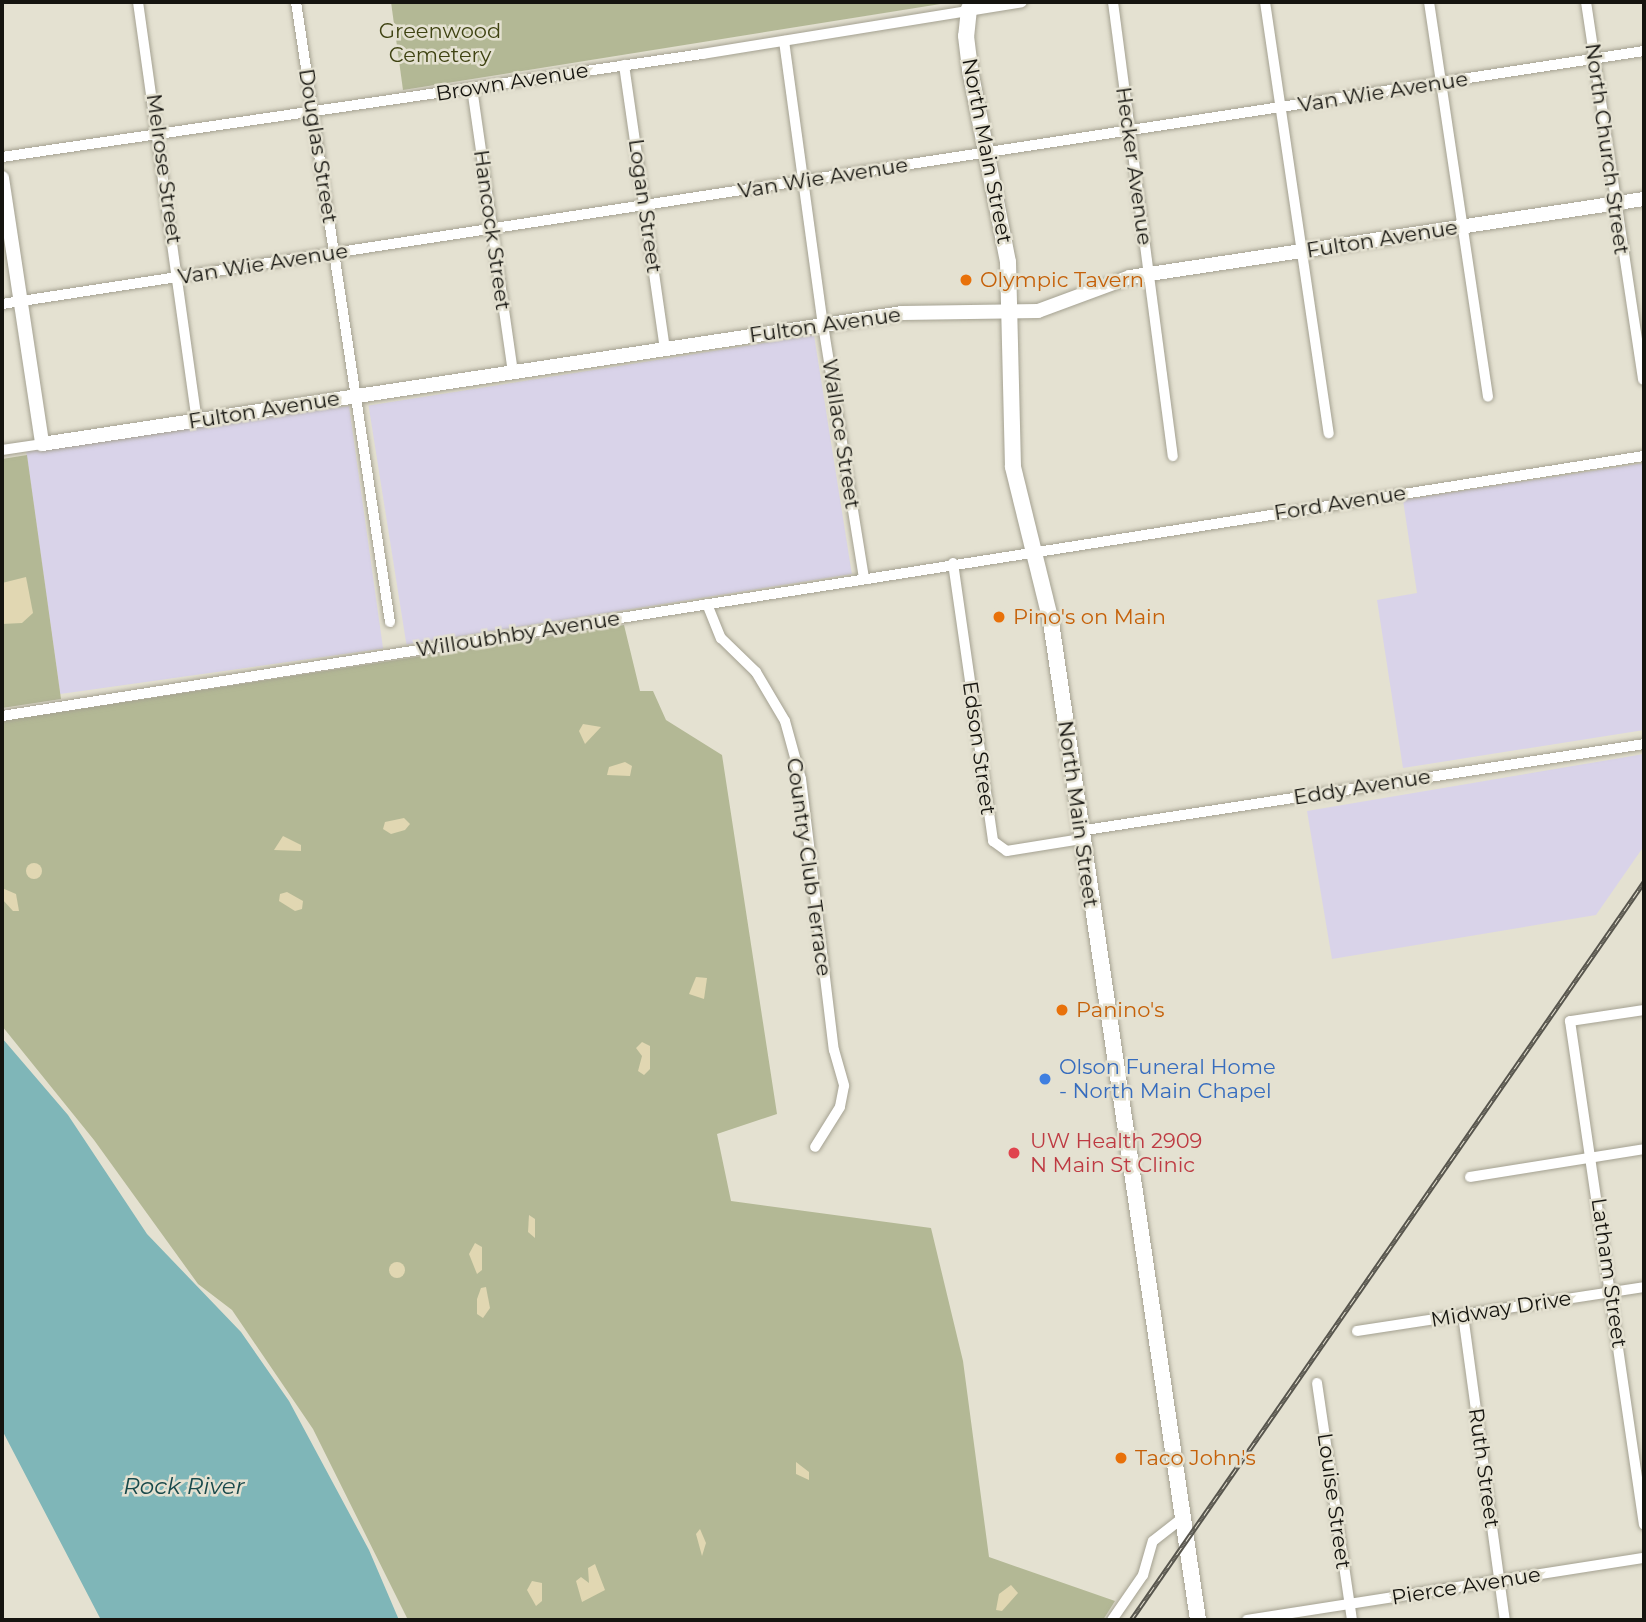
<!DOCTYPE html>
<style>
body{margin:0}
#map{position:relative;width:1646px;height:1622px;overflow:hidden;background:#e4e1d1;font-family:Montserrat,sans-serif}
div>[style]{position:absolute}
.industrial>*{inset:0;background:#d9d3e9;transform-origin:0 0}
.green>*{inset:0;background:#b3b895}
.sand>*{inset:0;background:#e1d7b2}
.round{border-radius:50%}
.water>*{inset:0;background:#7fb6b8}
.roads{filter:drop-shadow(0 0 2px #a4a191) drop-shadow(0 0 2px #a4a191)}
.street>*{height:10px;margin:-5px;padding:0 5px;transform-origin:5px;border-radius:5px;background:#fff}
.secondary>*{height:14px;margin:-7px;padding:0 7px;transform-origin:7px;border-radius:7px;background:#fff}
.primary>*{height:16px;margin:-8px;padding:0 8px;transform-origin:8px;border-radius:8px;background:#fff}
.rail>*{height:5px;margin-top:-2.5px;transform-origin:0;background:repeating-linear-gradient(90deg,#e4e1d1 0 8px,#57554d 0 16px);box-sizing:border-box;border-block:2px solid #57554d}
.dots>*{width:19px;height:19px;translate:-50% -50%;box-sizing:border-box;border:4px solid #e4e1d1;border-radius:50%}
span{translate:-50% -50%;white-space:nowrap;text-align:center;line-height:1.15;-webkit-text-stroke:5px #e4e1d1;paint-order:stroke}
.park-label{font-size:21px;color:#3f4312}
.street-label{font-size:21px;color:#15140f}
.food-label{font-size:21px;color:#c56008}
.left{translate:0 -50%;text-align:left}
.shop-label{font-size:21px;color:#366cbe}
.health-label{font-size:21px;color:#be3a42}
.water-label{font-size:23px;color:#18494b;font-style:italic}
.frame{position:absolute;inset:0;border:4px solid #15140f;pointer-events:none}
</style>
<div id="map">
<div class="industrial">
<i style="left:814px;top:335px;width:242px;height:451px;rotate:81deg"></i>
<i style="left:349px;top:406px;width:245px;height:326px;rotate:82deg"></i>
<i style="clip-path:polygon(1644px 463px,1644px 730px,1403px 768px,1377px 600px,1417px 593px,1403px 500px)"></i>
<i style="clip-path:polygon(1644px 754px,1644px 846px,1596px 915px,1332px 959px,1307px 811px)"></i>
</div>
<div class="green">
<i style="clip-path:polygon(391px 2px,953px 2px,403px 90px)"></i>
<i style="clip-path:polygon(27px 455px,61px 699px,2px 708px,2px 459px)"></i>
<i style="clip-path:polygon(624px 625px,640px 691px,653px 691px,666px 720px,722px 755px,777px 1114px,717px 1134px,731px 1201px,931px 1228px,963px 1361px,989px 1557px,1115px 1601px,1103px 1620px,408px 1620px,313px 1429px,232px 1310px,198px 1284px,94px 1140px,2px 1026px,2px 721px)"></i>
</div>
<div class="sand">
<i style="clip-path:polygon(26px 577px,33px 613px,22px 623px,2px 624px,2px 583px)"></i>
<i style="clip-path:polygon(583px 724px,601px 727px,585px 744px,579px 731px)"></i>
<i style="clip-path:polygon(625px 762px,632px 766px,630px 776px,607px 775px,609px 767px)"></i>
<i style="clip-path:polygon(404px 818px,410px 824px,405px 830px,391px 834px,383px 829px,385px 822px)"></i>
<i style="clip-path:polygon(283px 836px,301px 845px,301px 851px,274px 850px)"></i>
<i class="round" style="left:26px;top:863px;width:16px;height:16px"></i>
<i style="clip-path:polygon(2px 888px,16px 894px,19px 911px,13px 911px,2px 899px)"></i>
<i style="clip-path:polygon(287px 892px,303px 901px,302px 909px,295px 911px,279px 901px,280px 894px)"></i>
<i style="clip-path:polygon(696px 977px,707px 978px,704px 999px,689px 994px)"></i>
<i style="clip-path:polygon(642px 1042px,650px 1046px,650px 1069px,644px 1075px,638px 1071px,642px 1056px,636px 1048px)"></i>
<i style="clip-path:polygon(529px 1215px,535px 1219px,535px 1238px,528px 1232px)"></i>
<i style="clip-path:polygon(475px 1243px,482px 1247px,482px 1270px,477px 1274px,469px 1254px)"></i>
<i class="round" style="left:389px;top:1262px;width:16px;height:16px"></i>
<i style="clip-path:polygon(486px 1287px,490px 1308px,483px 1318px,477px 1314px,477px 1299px,481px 1288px)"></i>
<i style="clip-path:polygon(796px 1462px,809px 1472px,809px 1480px,796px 1474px)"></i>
<i style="clip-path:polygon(700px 1529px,706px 1543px,702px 1556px,696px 1534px)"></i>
<i style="clip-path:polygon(595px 1564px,605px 1590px,582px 1602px,576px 1581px,581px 1577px,589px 1583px,588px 1568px)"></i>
<i style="clip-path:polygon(532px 1581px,542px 1583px,542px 1601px,536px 1606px,527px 1590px)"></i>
<i style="clip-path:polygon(1011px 1585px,1018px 1593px,1002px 1611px,996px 1610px,999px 1594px)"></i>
</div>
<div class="water">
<i style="clip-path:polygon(2px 1038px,68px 1115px,147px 1234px,241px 1332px,289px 1401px,369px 1550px,399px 1620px,101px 1620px,2px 1430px)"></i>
</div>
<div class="roads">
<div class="street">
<i style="left:138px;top:2px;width:422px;rotate:82deg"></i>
<i style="left:296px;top:2px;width:627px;rotate:81.38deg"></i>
<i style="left:1113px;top:2px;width:458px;rotate:82.5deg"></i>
<i style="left:1265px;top:2px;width:436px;rotate:81.6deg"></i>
<i style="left:1429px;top:2px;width:399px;rotate:81.5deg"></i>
<i style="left:1586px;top:2px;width:382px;rotate:81.4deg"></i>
<i style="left:784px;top:41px;width:287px;rotate:82.2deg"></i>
<i style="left:823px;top:325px;width:255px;rotate:80.8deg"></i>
<i style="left:624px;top:65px;width:286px;rotate:81.8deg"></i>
<i style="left:472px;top:88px;width:287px;rotate:81.8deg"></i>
<i style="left:2px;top:157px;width:708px;rotate:-8.37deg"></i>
<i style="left:702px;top:54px;width:324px;rotate:-9.2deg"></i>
<i style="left:2px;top:304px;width:1661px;rotate:-8.76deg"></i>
<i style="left:2px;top:450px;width:40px;rotate:-8.5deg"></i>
<i style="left:953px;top:563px;width:281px;rotate:81.8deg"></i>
<i style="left:993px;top:841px;width:17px;rotate:36deg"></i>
<i style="left:1007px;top:851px;width:75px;rotate:-9.2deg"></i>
<i style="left:707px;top:604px;width:37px;rotate:68deg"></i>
<i style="left:721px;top:638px;width:49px;rotate:44.2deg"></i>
<i style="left:756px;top:672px;width:57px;rotate:59.4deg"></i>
<i style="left:785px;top:721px;width:60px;rotate:74.6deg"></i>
<i style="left:801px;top:779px;width:273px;rotate:83.1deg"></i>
<i style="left:834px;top:1050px;width:37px;rotate:74deg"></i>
<i style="left:844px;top:1086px;width:21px;rotate:101deg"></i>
<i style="left:840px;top:1107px;width:47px;rotate:122deg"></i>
<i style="left:2px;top:716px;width:1662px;rotate:-9deg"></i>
<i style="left:1079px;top:831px;width:572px;rotate:-8.75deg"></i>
<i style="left:1644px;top:1010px;width:75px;rotate:171.5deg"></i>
<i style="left:1570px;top:1021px;width:509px;rotate:81.65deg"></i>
<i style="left:1470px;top:1177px;width:176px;rotate:-9.1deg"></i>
<i style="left:1463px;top:1315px;width:308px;rotate:82.2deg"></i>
<i style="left:1357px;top:1331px;width:290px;rotate:-8.7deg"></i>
<i style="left:1317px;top:1383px;width:240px;rotate:81.6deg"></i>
<i style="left:1112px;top:1620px;width:55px;rotate:-55.4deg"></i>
<i style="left:1143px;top:1575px;width:35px;rotate:-74deg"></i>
<i style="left:1153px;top:1541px;width:37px;rotate:-38deg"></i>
<i style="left:1247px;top:1620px;width:402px;rotate:-8.9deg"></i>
</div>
<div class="secondary">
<i style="left:2px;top:178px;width:269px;rotate:81.4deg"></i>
<i style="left:42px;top:444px;width:870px;rotate:-8.66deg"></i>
<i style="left:902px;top:313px;width:136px;rotate:-0.8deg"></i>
<i style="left:1038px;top:311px;width:98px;rotate:-20.3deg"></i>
<i style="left:1130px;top:277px;width:520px;rotate:-8.63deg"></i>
</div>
<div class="primary">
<i style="left:975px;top:2px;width:9px;rotate:131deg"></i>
<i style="left:969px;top:9px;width:27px;rotate:96deg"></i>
<i style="left:966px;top:36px;width:34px;rotate:83deg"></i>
<i style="left:970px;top:70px;width:196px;rotate:78.8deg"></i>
<i style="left:1008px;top:262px;width:205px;rotate:88.6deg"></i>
<i style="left:1013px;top:467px;width:160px;rotate:76.2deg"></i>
<i style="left:1051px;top:622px;width:1009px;rotate:81.62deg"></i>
</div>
</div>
<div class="rail">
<i style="left:1131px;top:1620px;width:899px;rotate:-55.2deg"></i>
</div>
<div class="dots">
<i style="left:966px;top:280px;background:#e8710a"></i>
<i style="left:999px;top:617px;background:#e8710a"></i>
<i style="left:1062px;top:1010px;background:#e8710a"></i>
<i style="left:1045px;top:1079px;background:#3f7fe0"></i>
<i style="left:1014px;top:1153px;background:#e0444e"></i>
<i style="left:1121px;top:1458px;background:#e8710a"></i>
</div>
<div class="park-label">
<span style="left:440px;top:43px">Greenwood<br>Cemetery</span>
</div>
<div class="street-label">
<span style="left:512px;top:82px;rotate:-9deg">Brown Avenue</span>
<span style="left:1383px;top:92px;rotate:-9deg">Van Wie Avenue</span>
<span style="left:318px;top:146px;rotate:81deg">Douglas Street</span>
<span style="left:1607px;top:149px;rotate:82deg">North Church Street</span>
<span style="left:987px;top:151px;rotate:79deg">North Main Street</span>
<span style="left:1134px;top:166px;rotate:82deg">Hecker Avenue</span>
<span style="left:164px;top:169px;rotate:82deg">Melrose Street</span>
<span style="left:823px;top:178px;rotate:-9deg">Van Wie Avenue</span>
<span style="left:645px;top:206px;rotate:82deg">Logan Street</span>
<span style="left:492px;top:230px;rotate:82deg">Hancock Street</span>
<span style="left:1382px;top:239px;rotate:-9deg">Fulton Avenue</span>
<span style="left:263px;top:264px;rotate:-9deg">Van Wie Avenue</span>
<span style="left:825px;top:325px;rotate:-8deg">Fulton Avenue</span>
<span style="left:264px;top:410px;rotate:-9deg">Fulton Avenue</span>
<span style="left:841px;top:434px;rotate:81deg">Wallace Street</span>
<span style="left:1340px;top:503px;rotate:-9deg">Ford Avenue</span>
<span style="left:518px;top:634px;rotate:-9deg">Willoubhby Avenue</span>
<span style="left:979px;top:748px;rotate:82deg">Edson Street</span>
<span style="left:1362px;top:787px;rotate:-9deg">Eddy Avenue</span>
<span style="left:1078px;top:814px;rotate:82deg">North Main Street</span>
<span style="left:809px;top:867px;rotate:82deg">Country Club Terrace</span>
<span style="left:1609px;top:1273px;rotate:82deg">Latham Street</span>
<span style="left:1501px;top:1309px;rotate:-9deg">Midway Drive</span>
<span style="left:1484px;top:1468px;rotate:82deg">Ruth Street</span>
<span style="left:1334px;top:1501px;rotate:82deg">Louise Street</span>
<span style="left:1466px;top:1586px;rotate:-9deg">Pierce Avenue</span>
</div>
<div class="food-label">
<span class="left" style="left:980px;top:280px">Olympic Tavern</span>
<span class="left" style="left:1013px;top:617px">Pino's on Main</span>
<span class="left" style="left:1076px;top:1010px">Panino's</span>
<span class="left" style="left:1135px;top:1458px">Taco John's</span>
</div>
<div class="shop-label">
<span class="left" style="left:1059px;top:1079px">Olson Funeral Home<br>- North Main Chapel</span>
</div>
<div class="health-label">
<span class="left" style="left:1030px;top:1153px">UW Health 2909<br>N Main St Clinic</span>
</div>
<div class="water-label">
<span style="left:184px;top:1486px">Rock River</span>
</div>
<div class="frame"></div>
</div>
